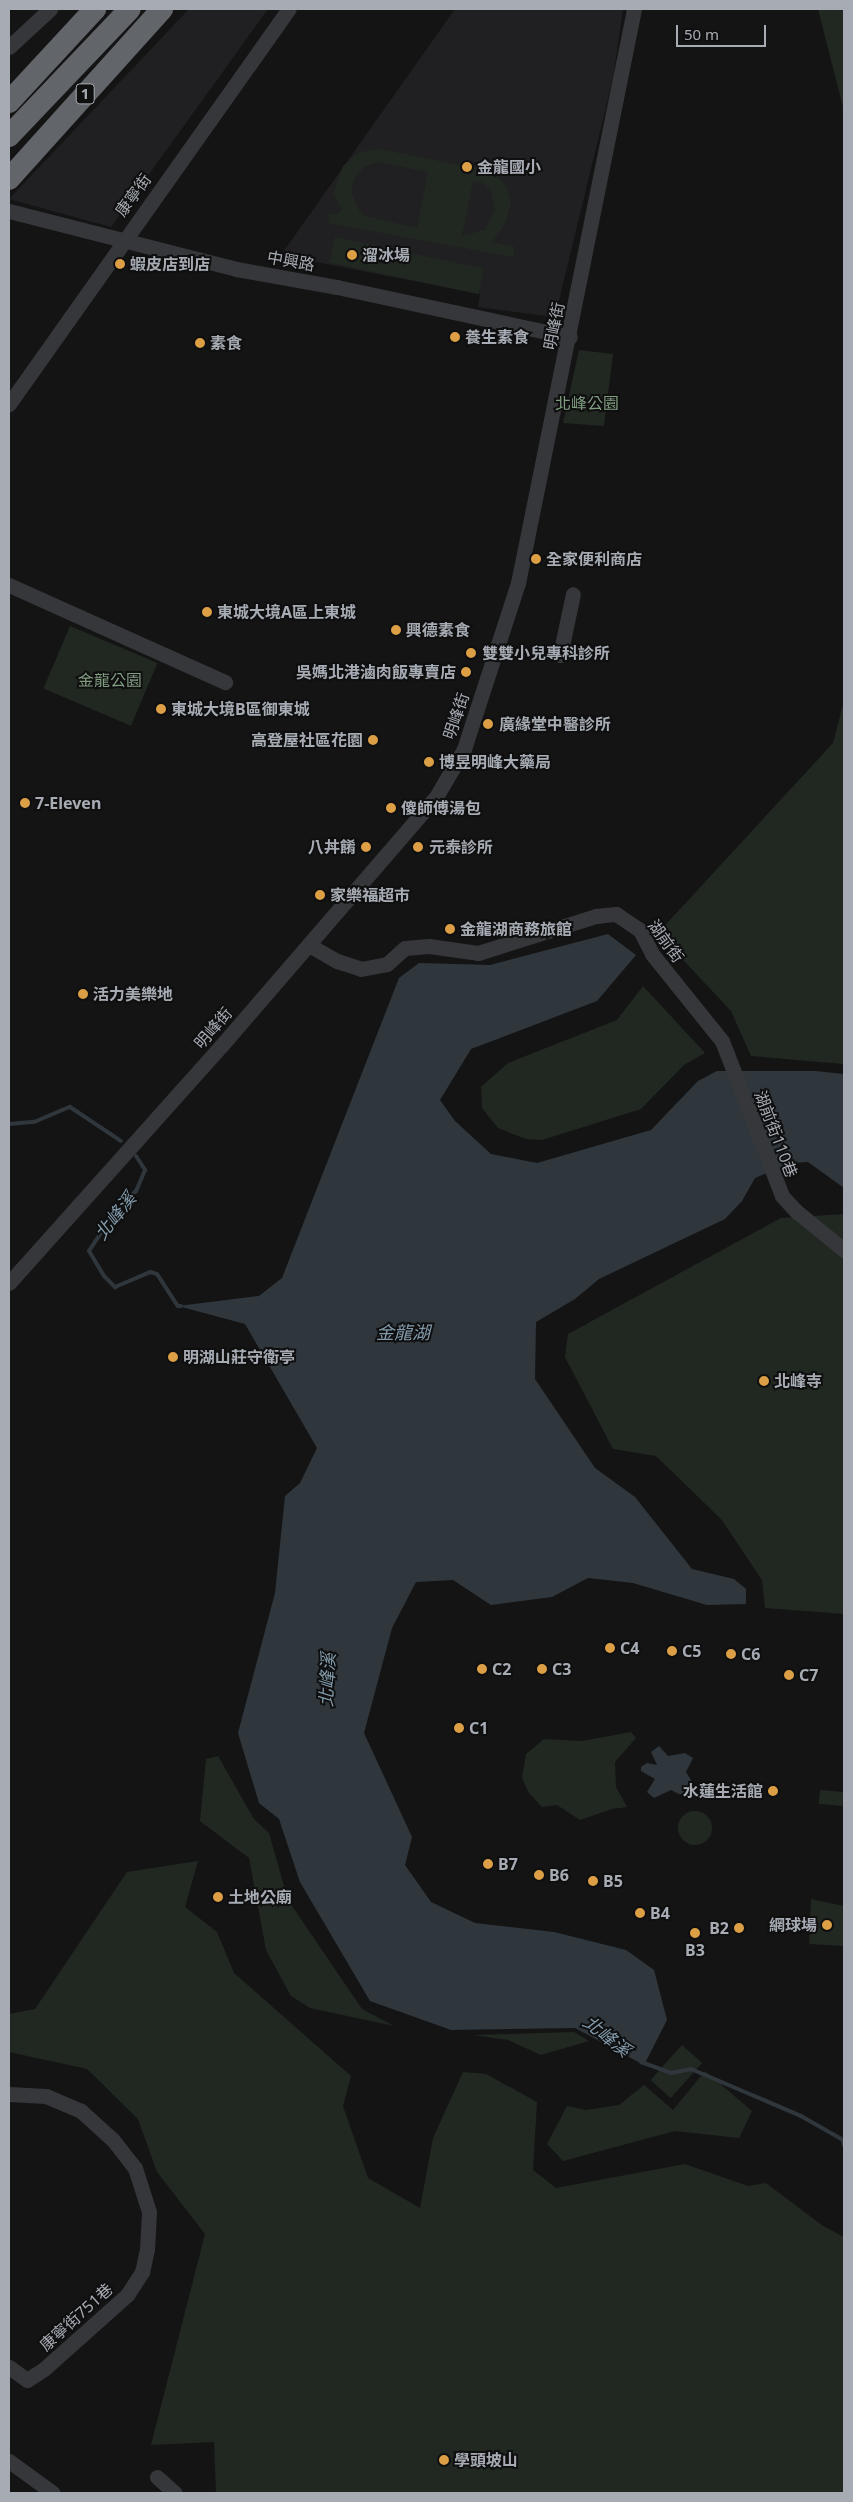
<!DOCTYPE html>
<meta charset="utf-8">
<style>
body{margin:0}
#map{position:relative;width:853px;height:2502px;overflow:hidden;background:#141415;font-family:"Noto Sans","Noto Sans TC",sans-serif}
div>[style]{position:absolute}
.built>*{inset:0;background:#202022}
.green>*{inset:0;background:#212821;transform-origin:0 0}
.round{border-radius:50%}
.water>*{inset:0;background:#2f373d}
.stream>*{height:4px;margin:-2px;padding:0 2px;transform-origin:2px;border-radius:2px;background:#2f373d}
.minor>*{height:15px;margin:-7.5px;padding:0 7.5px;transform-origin:7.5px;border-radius:7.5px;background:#36373a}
.highway>*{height:22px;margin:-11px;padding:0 11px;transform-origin:11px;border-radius:11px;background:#62656a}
.dots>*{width:14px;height:14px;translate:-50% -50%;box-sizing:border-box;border:2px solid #0f0f10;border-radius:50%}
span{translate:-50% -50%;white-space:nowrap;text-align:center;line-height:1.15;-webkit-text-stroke:4px #0f0f10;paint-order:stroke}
.shield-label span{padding:1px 4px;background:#0f0f10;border:1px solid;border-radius:4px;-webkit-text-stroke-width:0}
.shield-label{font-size:15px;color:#a7acb4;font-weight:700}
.poi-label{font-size:16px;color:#a7acb4;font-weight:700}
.left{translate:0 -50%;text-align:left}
.right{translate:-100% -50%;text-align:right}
.street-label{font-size:16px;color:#a7acb4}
.park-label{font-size:16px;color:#819d80}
.water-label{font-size:18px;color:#829bab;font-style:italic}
.frame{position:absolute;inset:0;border:10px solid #a7acb4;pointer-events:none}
.scale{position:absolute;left:676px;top:25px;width:90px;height:22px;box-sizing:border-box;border:2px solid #a7acb4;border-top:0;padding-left:6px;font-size:15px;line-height:18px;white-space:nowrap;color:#a7acb4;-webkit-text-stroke:4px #0f0f10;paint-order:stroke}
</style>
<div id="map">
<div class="built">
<i style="clip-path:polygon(189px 9px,268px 9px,111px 227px,9px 199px)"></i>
<i style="clip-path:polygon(455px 9px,623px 9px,613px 78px,555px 317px,478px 307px,480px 294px,281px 255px)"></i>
</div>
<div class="green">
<i style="clip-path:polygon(818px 9px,844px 9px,844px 111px)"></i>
<i style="clip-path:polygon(evenodd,380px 149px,493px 172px,506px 186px,511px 202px,505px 224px,492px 242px,515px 247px,513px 257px,328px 223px,329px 214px,338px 214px,342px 209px,333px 193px,343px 166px,360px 152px,380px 149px,378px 162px,428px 172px,417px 228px,365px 216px,359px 210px,351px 192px,355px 177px,364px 167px,378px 162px,380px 149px,473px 181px,483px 183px,491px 191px,495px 211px,485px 230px,462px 236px,473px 181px)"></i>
<i style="left:335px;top:237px;width:152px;height:26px;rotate:12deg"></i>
<i style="clip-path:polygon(579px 350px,613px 354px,604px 426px,563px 423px)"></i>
<i style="left:70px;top:626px;width:95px;height:68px;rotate:23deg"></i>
<i style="clip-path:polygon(844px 701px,844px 1064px,751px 1056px,731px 1011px,658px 933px,833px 743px)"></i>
<i style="clip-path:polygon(643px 986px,705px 1053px,684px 1065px,641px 1109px,542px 1140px,526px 1139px,498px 1128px,482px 1108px,481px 1087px,508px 1063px,617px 1020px)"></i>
<i style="clip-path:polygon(844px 1214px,844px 1614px,765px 1608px,762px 1580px,721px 1519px,656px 1456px,613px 1449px,565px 1357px,568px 1334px,781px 1218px)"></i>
<i style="clip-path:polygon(631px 1732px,636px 1738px,615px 1762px,616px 1787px,627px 1807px,612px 1809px,580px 1820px,557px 1805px,542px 1807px,529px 1793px,522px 1778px,526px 1754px,544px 1739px,582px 1741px)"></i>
<i style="clip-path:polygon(218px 1756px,254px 1819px,269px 1833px,288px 1900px,362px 2009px,394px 2026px,310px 2008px,291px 1996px,266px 1950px,249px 1858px,200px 1821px,206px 1759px)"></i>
<i style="left:820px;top:1790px;width:24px;height:14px;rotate:5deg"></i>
<i class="round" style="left:678px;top:1811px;width:34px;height:34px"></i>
<i style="clip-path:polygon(198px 1861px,185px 1907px,217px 1932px,234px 1973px,351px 2076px,343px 2106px,368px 2178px,420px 2208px,433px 2138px,463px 2072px,486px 2074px,537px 2102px,533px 2170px,556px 2188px,685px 2164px,748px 2186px,766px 2183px,823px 2226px,844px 2237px,844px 2493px,216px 2493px,214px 2442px,151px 2445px,205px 2234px,157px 2172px,138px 2119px,87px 2069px,9px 2052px,9px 2014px,35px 2009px,127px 1872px)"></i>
<i style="clip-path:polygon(811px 1899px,844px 1906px,844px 1946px,809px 1944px)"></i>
<i style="clip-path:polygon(574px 2032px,589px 2041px,541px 2055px,508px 2040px,473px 2035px)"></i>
<i style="left:682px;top:2045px;width:27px;height:47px;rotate:42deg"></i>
<i style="clip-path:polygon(705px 2071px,752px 2111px,739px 2138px,675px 2131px,563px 2161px,547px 2144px,567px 2106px,586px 2110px,619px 2105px,644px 2085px,673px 2110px)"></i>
</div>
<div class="water">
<i style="clip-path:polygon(608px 934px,636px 955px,597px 1001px,471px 1049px,440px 1100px,455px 1121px,491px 1154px,537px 1163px,651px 1130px,698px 1081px,717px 1071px,815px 1071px,844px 1074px,844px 1188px,808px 1162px,791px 1163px,755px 1178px,742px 1201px,725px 1219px,599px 1279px,575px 1299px,536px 1322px,535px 1379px,595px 1468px,635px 1497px,692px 1569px,734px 1579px,746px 1589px,746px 1604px,707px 1605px,633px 1583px,588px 1578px,552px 1597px,491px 1605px,453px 1580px,416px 1582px,392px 1628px,364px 1733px,412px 1837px,405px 1865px,431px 1902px,475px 1923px,554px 1932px,626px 1950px,654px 1970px,667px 2020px,644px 2065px,575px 2028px,451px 2030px,370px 2001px,300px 1882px,279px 1819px,259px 1803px,238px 1733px,275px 1593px,285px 1496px,300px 1483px,317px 1448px,245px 1324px,178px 1306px,259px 1296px,282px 1278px,399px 978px,419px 963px,490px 965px)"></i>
<i style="clip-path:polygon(659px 1746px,668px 1756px,685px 1753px,693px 1758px,686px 1772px,691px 1780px,683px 1796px,671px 1790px,654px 1798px,647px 1792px,655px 1779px,641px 1771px,641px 1767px,647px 1763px,657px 1765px,651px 1752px)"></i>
</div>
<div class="stream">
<i style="left:9px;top:1124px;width:25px;rotate:-5deg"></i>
<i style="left:34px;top:1122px;width:39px;rotate:-23deg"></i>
<i style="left:70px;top:1107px;width:61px;rotate:33.7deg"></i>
<i style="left:136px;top:1156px;width:17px;rotate:57deg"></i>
<i style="left:145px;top:1170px;width:23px;rotate:113deg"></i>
<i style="left:136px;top:1191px;width:28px;rotate:136deg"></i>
<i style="left:116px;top:1210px;width:49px;rotate:123.4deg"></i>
<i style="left:89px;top:1251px;width:29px;rotate:59deg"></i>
<i style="left:104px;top:1276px;width:16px;rotate:45deg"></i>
<i style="left:115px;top:1287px;width:38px;rotate:-23deg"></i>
<i style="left:150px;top:1272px;width:7px;rotate:16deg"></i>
<i style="left:157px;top:1274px;width:38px;rotate:57deg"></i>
<i style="left:178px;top:1306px;width:3px"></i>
<i style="left:641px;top:2062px;width:32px;rotate:20deg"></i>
<i style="left:671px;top:2073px;width:20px;rotate:-11deg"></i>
<i style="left:691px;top:2069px;width:120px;rotate:23.1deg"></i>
<i style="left:801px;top:2116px;width:48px;rotate:29.7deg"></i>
<i style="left:843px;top:2140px;width:5px;rotate:79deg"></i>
</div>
<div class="minor">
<i style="left:9px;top:47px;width:56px;rotate:-42.8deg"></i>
<i style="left:9px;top:211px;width:234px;rotate:14.3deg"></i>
<i style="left:236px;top:269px;width:103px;rotate:10.1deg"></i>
<i style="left:337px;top:287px;width:238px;rotate:12.1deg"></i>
<i style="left:9px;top:404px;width:484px;rotate:-54.7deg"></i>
<i style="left:9px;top:585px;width:237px;rotate:24.2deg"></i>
<i style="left:560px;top:655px;width:62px;rotate:-78deg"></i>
<i style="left:309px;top:945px;width:32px;rotate:30deg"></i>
<i style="left:337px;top:961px;width:25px;rotate:18deg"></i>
<i style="left:361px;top:969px;width:26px;rotate:-11deg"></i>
<i style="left:387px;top:964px;width:24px;rotate:-42deg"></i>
<i style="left:405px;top:948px;width:24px;rotate:-5deg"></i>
<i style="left:429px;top:946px;width:49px;rotate:8.1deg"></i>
<i style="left:478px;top:953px;width:124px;rotate:-17.4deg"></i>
<i style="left:596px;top:916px;width:20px;rotate:-6deg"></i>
<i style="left:616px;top:914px;width:29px;rotate:34deg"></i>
<i style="left:640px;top:930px;width:27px;rotate:63deg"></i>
<i style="left:652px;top:954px;width:112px;rotate:51.2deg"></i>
<i style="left:722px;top:1041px;width:166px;rotate:68.8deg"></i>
<i style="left:782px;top:1196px;width:21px;rotate:47deg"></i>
<i style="left:796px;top:1211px;width:62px;rotate:39.1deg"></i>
<i style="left:9px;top:1283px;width:318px;rotate:-48.2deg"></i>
<i style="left:221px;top:1046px;width:329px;rotate:-49.2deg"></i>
<i style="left:436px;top:797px;width:56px;rotate:-59.7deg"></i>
<i style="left:464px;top:749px;width:175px;rotate:-72deg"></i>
<i style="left:518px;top:583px;width:586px;rotate:-78.57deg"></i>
<i style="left:9px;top:2094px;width:37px;rotate:3deg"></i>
<i style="left:46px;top:2096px;width:38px;rotate:23deg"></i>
<i style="left:81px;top:2111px;width:43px;rotate:42.2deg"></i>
<i style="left:113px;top:2140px;width:36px;rotate:52deg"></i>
<i style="left:135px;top:2168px;width:46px;rotate:72.3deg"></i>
<i style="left:149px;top:2212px;width:37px;rotate:93deg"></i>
<i style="left:147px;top:2249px;width:24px;rotate:102deg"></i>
<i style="left:142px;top:2272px;width:27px;rotate:123deg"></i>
<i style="left:127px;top:2295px;width:111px;rotate:138.3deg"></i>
<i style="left:44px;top:2369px;width:20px;rotate:147deg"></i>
<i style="left:27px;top:2380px;width:22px;rotate:-144deg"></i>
<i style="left:9px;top:2461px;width:54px;rotate:36deg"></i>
<i style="left:157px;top:2477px;width:24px;rotate:42deg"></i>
</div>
<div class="highway">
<i style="left:9px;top:102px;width:127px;rotate:-47.2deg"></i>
<i style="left:9px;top:136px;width:175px;rotate:-46.4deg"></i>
<i style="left:9px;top:179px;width:229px;rotate:-48deg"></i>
</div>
<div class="dots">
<i style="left:467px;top:167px;background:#dc9f45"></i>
<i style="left:352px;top:255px;background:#dc9f45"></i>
<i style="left:120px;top:264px;background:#dc9f45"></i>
<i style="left:455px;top:337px;background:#dc9f45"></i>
<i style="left:200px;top:343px;background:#dc9f45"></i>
<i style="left:536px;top:559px;background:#dc9f45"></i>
<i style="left:207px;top:612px;background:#dc9f45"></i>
<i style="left:396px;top:630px;background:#dc9f45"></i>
<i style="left:471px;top:653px;background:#dc9f45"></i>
<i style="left:466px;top:672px;background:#dc9f45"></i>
<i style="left:161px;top:709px;background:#dc9f45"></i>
<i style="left:488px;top:724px;background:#dc9f45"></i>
<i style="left:373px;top:740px;background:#dc9f45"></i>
<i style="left:429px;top:762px;background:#dc9f45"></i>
<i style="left:25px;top:803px;background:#dc9f45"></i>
<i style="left:391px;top:808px;background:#dc9f45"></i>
<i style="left:366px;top:847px;background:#dc9f45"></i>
<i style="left:418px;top:847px;background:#dc9f45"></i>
<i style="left:320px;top:895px;background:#dc9f45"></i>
<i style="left:450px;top:929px;background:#dc9f45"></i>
<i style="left:83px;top:994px;background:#dc9f45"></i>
<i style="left:173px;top:1357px;background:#dc9f45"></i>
<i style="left:764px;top:1381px;background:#dc9f45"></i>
<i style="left:610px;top:1648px;background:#dc9f45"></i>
<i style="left:672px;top:1651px;background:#dc9f45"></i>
<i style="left:731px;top:1654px;background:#dc9f45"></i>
<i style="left:482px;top:1669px;background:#dc9f45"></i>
<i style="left:542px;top:1669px;background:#dc9f45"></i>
<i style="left:789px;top:1675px;background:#dc9f45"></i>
<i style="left:459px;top:1728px;background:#dc9f45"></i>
<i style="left:773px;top:1791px;background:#dc9f45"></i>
<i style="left:488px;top:1864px;background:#dc9f45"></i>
<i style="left:539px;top:1875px;background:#dc9f45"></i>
<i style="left:593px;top:1881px;background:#dc9f45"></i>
<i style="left:218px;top:1897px;background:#dc9f45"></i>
<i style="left:640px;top:1913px;background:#dc9f45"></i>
<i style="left:827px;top:1925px;background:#dc9f45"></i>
<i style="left:739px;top:1928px;background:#dc9f45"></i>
<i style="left:695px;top:1933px;background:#dc9f45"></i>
<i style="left:444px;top:2460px;background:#dc9f45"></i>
</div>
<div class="shield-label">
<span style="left:85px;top:94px">1</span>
</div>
<div class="poi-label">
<span class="left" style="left:477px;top:167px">金龍國小</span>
<span class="left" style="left:362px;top:255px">溜冰場</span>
<span class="left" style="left:130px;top:264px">蝦皮店到店</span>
<span class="left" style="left:465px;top:337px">養生素食</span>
<span class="left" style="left:210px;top:343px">素食</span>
<span class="left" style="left:546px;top:559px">全家便利商店</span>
<span class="left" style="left:217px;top:612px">東城大境A區上東城</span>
<span class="left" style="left:406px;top:630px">興德素食</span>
<span class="left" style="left:482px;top:653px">雙雙小兒專科診所</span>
<span class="right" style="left:456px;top:672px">吳媽北港滷肉飯專賣店</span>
<span class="left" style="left:171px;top:709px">東城大境B區御東城</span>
<span class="left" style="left:499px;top:724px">廣緣堂中醫診所</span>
<span class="right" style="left:363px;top:740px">高登屋社區花園</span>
<span class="left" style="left:439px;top:762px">博昱明峰大藥局</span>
<span class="left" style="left:35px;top:803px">7-Eleven</span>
<span class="left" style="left:401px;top:808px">傻師傅湯包</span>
<span class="right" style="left:356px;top:847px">八丼餚</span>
<span class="left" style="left:429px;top:847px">元泰診所</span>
<span class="left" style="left:330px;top:895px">家樂福超市</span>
<span class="left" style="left:460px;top:929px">金龍湖商務旅館</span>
<span class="left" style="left:93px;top:994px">活力美樂地</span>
<span class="left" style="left:183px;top:1357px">明湖山莊守衛亭</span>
<span class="left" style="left:774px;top:1381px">北峰寺</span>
<span class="left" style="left:620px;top:1648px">C4</span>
<span class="left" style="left:682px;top:1651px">C5</span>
<span class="left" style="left:741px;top:1654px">C6</span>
<span class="left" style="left:492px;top:1669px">C2</span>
<span class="left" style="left:552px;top:1669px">C3</span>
<span class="left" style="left:799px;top:1675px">C7</span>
<span class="left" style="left:469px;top:1728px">C1</span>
<span class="right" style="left:763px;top:1791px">水蓮生活館</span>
<span class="left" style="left:498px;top:1864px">B7</span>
<span class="left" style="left:549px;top:1875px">B6</span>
<span class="left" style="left:603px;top:1881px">B5</span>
<span class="left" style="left:228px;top:1897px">土地公廟</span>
<span class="left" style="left:650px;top:1913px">B4</span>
<span class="right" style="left:817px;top:1925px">網球場</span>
<span class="right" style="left:729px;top:1928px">B2</span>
<span style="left:695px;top:1950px">B3</span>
<span class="left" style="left:454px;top:2460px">學頭坡山</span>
</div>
<div class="street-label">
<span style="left:133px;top:195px;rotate:-54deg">康寧街</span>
<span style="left:291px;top:261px;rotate:10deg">中興路</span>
<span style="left:554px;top:326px;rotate:-79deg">明峰街</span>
<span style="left:456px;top:716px;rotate:-71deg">明峰街</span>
<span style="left:666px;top:941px;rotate:54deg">湖前街</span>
<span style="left:213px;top:1028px;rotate:-49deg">明峰街</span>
<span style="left:776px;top:1134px;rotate:69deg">湖前街110巷</span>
<span style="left:76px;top:2317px;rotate:-42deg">康寧街751巷</span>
</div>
<div class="park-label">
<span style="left:587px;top:403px">北峰公園</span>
<span style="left:110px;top:680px">金龍公園</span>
</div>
<div class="water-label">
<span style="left:115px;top:1216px;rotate:-52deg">北峰溪</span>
<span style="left:403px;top:1332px">金龍湖</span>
<span style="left:327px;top:1680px;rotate:-87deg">北峰溪</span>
<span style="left:607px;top:2036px;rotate:38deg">北峰溪</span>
</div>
<div class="frame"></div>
<div class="scale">50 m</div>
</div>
